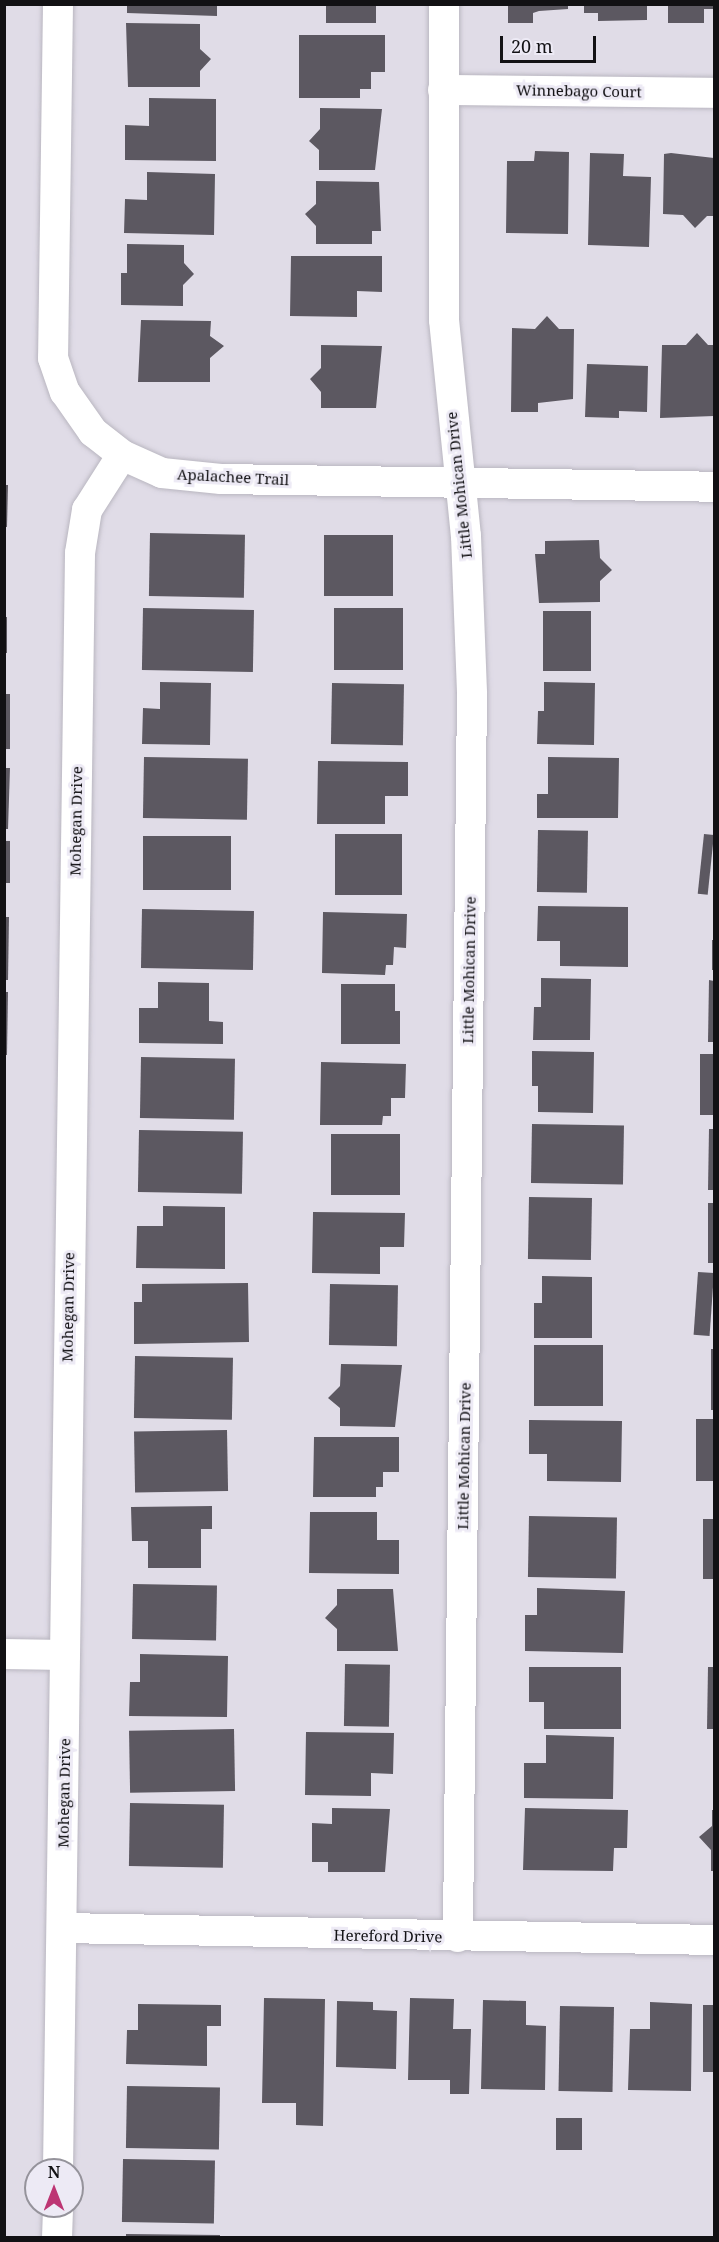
<!DOCTYPE html>
<style>
body{margin:0}
#map{position:relative;width:719px;height:2242px;overflow:hidden;background:#e0dce7;font-family:"Noto Serif",serif}
div>[style]{position:absolute}
.building>*{inset:0;background:#5c5861;transform-origin:0 0}
.roads{filter:drop-shadow(0 0 2px #b9b6c0) drop-shadow(0 0 2px #b9b6c0)}
.street>*{height:30px;margin:-15px;padding:0 15px;transform-origin:15px;border-radius:15px;background:#fff}
span{translate:-50% -50%;white-space:nowrap;text-align:center;line-height:1.15;-webkit-text-stroke:6px #edeaf5;paint-order:stroke}
.street-label{font-size:15px;color:#121114}
.frame{position:absolute;inset:0;border:6px solid #121114;pointer-events:none}
.north{position:absolute;left:24px;top:2158px;width:60px;height:60px;box-sizing:border-box;background:#edeaf5;border:2px solid #95939b;border-radius:50%;rotate:0deg;font-size:16px;font-weight:700;line-height:24px;text-align:center;color:#121114}
.north::after{content:'';display:block;margin:auto;width:21px;height:27px;background:#bd3573;clip-path:polygon(50% 0,100% 100%,50% 72%,0 100%)}
.scale{position:absolute;left:500px;top:36px;width:96px;height:27px;box-sizing:border-box;border:3px solid #121114;border-top:0;padding-left:8px;font-size:18px;line-height:21px;white-space:nowrap;color:#121114;-webkit-text-stroke:4px #edeaf5;paint-order:stroke}
</style>
<div id="map">
<div class="building">
<i style="clip-path:polygon(127px 4px,217px 4px,217px 16px,127px 13px)"></i>
<i style="left:326px;top:4px;width:50px;height:19px"></i>
<i style="clip-path:polygon(508px 4px,568px 4px,568px 9px,539px 11px,533px 13px,533px 23px,508px 23px)"></i>
<i style="clip-path:polygon(584px 4px,647px 4px,647px 20px,598px 21px,598px 13px,584px 13px)"></i>
<i style="clip-path:polygon(668px 4px,714px 4px,714px 9px,704px 9px,704px 23px,668px 23px)"></i>
<i style="clip-path:polygon(126px 23px,200px 24px,200px 49px,211px 59px,200px 71px,200px 87px,128px 87px)"></i>
<i style="clip-path:polygon(299px 35px,385px 35px,385px 72px,371px 72px,371px 89px,360px 89px,360px 98px,299px 98px)"></i>
<i style="clip-path:polygon(149px 98px,216px 99px,216px 161px,125px 160px,125px 125px,149px 126px)"></i>
<i style="clip-path:polygon(320px 108px,382px 109px,375px 170px,319px 170px,319px 150px,309px 141px,320px 129px)"></i>
<i style="clip-path:polygon(535px 151px,569px 152px,568px 234px,506px 233px,507px 161px,534px 161px)"></i>
<i style="clip-path:polygon(590px 153px,624px 154px,623px 176px,651px 177px,649px 247px,588px 245px)"></i>
<i style="clip-path:polygon(671px 153px,714px 158px,714px 216px,707px 216px,695px 228px,683px 215px,663px 214px,664px 154px)"></i>
<i style="clip-path:polygon(147px 172px,215px 174px,214px 235px,124px 233px,125px 199px,147px 200px)"></i>
<i style="clip-path:polygon(316px 181px,379px 182px,381px 231px,372px 231px,372px 244px,316px 244px,316px 226px,305px 214px,316px 204px)"></i>
<i style="clip-path:polygon(127px 244px,184px 245px,184px 263px,194px 274px,183px 285px,183px 306px,121px 305px,121px 273px,127px 273px)"></i>
<i style="clip-path:polygon(291px 256px,382px 256px,382px 292px,357px 291px,357px 317px,290px 316px)"></i>
<i style="clip-path:polygon(547px 316px,559px 329px,574px 329px,573px 399px,538px 403px,538px 412px,511px 412px,512px 328px,535px 329px)"></i>
<i style="clip-path:polygon(141px 320px,211px 321px,210px 336px,224px 346px,210px 358px,210px 382px,138px 382px)"></i>
<i style="clip-path:polygon(697px 333px,708px 345px,714px 345px,714px 416px,660px 418px,662px 345px,686px 345px)"></i>
<i style="clip-path:polygon(321px 345px,382px 346px,376px 408px,321px 408px,321px 392px,310px 379px,321px 368px)"></i>
<i style="clip-path:polygon(587px 364px,648px 366px,647px 412px,619px 411px,619px 418px,585px 417px)"></i>
<i style="clip-path:polygon(4px 485px,8px 485px,7px 527px,4px 527px)"></i>
<i style="left:150px;top:533px;width:95px;height:63px;rotate:1deg"></i>
<i style="left:324px;top:535px;width:69px;height:61px"></i>
<i style="clip-path:polygon(599px 540px,600px 558px,612px 570px,600px 581px,600px 602px,539px 603px,535px 554px,545px 554px,545px 541px)"></i>
<i style="left:143px;top:608px;width:111px;height:62px;rotate:1deg"></i>
<i style="left:334px;top:608px;width:69px;height:62px"></i>
<i style="left:543px;top:611px;width:48px;height:60px"></i>
<i style="left:4px;top:617px;width:3px;height:36px"></i>
<i style="clip-path:polygon(160px 682px,211px 683px,210px 745px,142px 744px,143px 708px,160px 709px)"></i>
<i style="clip-path:polygon(544px 682px,595px 683px,594px 745px,537px 744px,538px 711px,544px 711px)"></i>
<i style="left:332px;top:683px;width:72px;height:61px;rotate:1deg"></i>
<i style="left:4px;top:694px;width:6px;height:55px"></i>
<i style="left:144px;top:757px;width:104px;height:61px;rotate:1deg"></i>
<i style="clip-path:polygon(548px 757px,619px 758px,618px 818px,537px 818px,537px 794px,548px 794px)"></i>
<i style="clip-path:polygon(318px 761px,408px 762px,408px 796px,385px 796px,385px 824px,317px 824px)"></i>
<i style="clip-path:polygon(4px 768px,10px 768px,8px 829px,4px 829px)"></i>
<i style="left:538px;top:830px;width:50px;height:62px;rotate:1deg"></i>
<i style="left:335px;top:834px;width:67px;height:61px"></i>
<i style="left:704px;top:834px;width:10px;height:60px;rotate:6deg"></i>
<i style="left:143px;top:836px;width:88px;height:54px"></i>
<i style="left:4px;top:841px;width:6px;height:42px"></i>
<i style="clip-path:polygon(538px 906px,628px 907px,628px 967px,560px 966px,560px 941px,537px 941px)"></i>
<i style="left:142px;top:909px;width:112px;height:59px;rotate:1deg"></i>
<i style="clip-path:polygon(323px 912px,407px 914px,406px 948px,394px 947px,393px 965px,386px 965px,385px 975px,322px 973px)"></i>
<i style="clip-path:polygon(4px 917px,9px 917px,8px 980px,4px 980px)"></i>
<i style="left:712px;top:940px;width:2px;height:30px"></i>
<i style="clip-path:polygon(541px 978px,591px 979px,590px 1040px,533px 1040px,534px 1007px,541px 1007px)"></i>
<i style="clip-path:polygon(709px 980px,714px 981px,714px 1042px,708px 1042px)"></i>
<i style="clip-path:polygon(158px 982px,209px 983px,209px 1021px,223px 1022px,223px 1044px,139px 1043px,139px 1008px,158px 1008px)"></i>
<i style="clip-path:polygon(341px 984px,395px 984px,395px 1011px,400px 1011px,400px 1044px,341px 1044px)"></i>
<i style="clip-path:polygon(4px 992px,8px 992px,7px 1055px,4px 1055px)"></i>
<i style="clip-path:polygon(532px 1051px,594px 1052px,593px 1113px,538px 1112px,538px 1086px,532px 1086px)"></i>
<i style="left:700px;top:1054px;width:14px;height:61px"></i>
<i style="left:141px;top:1057px;width:94px;height:61px;rotate:1deg"></i>
<i style="clip-path:polygon(321px 1062px,406px 1064px,405px 1098px,391px 1098px,391px 1116px,383px 1116px,382px 1125px,320px 1125px)"></i>
<i style="left:532px;top:1124px;width:92px;height:59px;rotate:1deg"></i>
<i style="clip-path:polygon(709px 1129px,714px 1129px,714px 1190px,708px 1190px)"></i>
<i style="left:139px;top:1130px;width:104px;height:62px;rotate:1deg"></i>
<i style="left:331px;top:1134px;width:69px;height:61px"></i>
<i style="left:529px;top:1197px;width:63px;height:62px;rotate:1deg"></i>
<i style="left:708px;top:1203px;width:6px;height:60px"></i>
<i style="clip-path:polygon(163px 1206px,225px 1207px,225px 1269px,136px 1268px,137px 1226px,163px 1226px)"></i>
<i style="clip-path:polygon(313px 1212px,405px 1213px,404px 1247px,380px 1247px,380px 1274px,312px 1273px)"></i>
<i style="left:698px;top:1272px;width:16px;height:63px;rotate:4deg"></i>
<i style="clip-path:polygon(542px 1276px,592px 1277px,592px 1338px,534px 1338px,534px 1303px,542px 1303px)"></i>
<i style="clip-path:polygon(248px 1283px,249px 1342px,134px 1344px,134px 1302px,142px 1302px,142px 1284px)"></i>
<i style="left:330px;top:1284px;width:68px;height:61px;rotate:1deg"></i>
<i style="left:603px;top:1345px;width:61px;height:69px;rotate:90deg"></i>
<i style="left:711px;top:1349px;width:3px;height:61px"></i>
<i style="left:135px;top:1356px;width:98px;height:62px;rotate:1deg"></i>
<i style="clip-path:polygon(341px 1364px,402px 1365px,395px 1427px,340px 1426px,340px 1408px,328px 1398px,340px 1386px)"></i>
<i style="left:696px;top:1419px;width:18px;height:62px"></i>
<i style="clip-path:polygon(529px 1420px,622px 1421px,621px 1482px,547px 1481px,547px 1454px,529px 1454px)"></i>
<i style="left:227px;top:1430px;width:61px;height:93px;rotate:89deg"></i>
<i style="clip-path:polygon(314px 1437px,399px 1437px,399px 1472px,383px 1472px,383px 1487px,376px 1487px,376px 1497px,313px 1497px)"></i>
<i style="clip-path:polygon(212px 1506px,212px 1529px,201px 1529px,201px 1568px,148px 1568px,148px 1541px,132px 1541px,131px 1507px)"></i>
<i style="clip-path:polygon(310px 1512px,377px 1512px,377px 1540px,399px 1540px,399px 1574px,309px 1573px)"></i>
<i style="left:529px;top:1516px;width:88px;height:61px;rotate:1deg"></i>
<i style="left:703px;top:1519px;width:11px;height:60px"></i>
<i style="left:133px;top:1584px;width:84px;height:55px;rotate:1deg"></i>
<i style="clip-path:polygon(537px 1588px,625px 1591px,623px 1653px,525px 1651px,525px 1615px,537px 1615px)"></i>
<i style="clip-path:polygon(337px 1589px,393px 1589px,398px 1651px,337px 1651px,337px 1629px,325px 1618px,337px 1605px)"></i>
<i style="clip-path:polygon(140px 1654px,228px 1656px,227px 1717px,129px 1716px,130px 1682px,140px 1682px)"></i>
<i style="left:345px;top:1664px;width:45px;height:62px;rotate:1deg"></i>
<i style="clip-path:polygon(529px 1667px,621px 1667px,621px 1729px,544px 1729px,544px 1702px,529px 1702px)"></i>
<i style="clip-path:polygon(708px 1667px,714px 1667px,714px 1729px,707px 1729px)"></i>
<i style="left:234px;top:1729px;width:62px;height:105px;rotate:89deg"></i>
<i style="clip-path:polygon(306px 1732px,394px 1733px,393px 1774px,371px 1773px,371px 1796px,305px 1795px)"></i>
<i style="clip-path:polygon(546px 1735px,614px 1737px,613px 1799px,524px 1798px,524px 1763px,546px 1763px)"></i>
<i style="left:130px;top:1803px;width:94px;height:63px;rotate:1deg"></i>
<i style="clip-path:polygon(332px 1808px,390px 1809px,385px 1872px,328px 1872px,328px 1862px,312px 1862px,312px 1823px,332px 1824px)"></i>
<i style="clip-path:polygon(525px 1808px,628px 1810px,627px 1848px,614px 1848px,613px 1871px,523px 1870px)"></i>
<i style="clip-path:polygon(712px 1810px,714px 1810px,714px 1871px,711px 1871px,711px 1850px,699px 1837px,712px 1826px)"></i>
<i style="clip-path:polygon(264px 1998px,325px 1999px,323px 2126px,296px 2125px,296px 2103px,262px 2103px)"></i>
<i style="clip-path:polygon(410px 1998px,454px 1999px,453px 2029px,471px 2029px,469px 2094px,450px 2094px,450px 2080px,408px 2080px)"></i>
<i style="clip-path:polygon(483px 2000px,526px 2001px,526px 2025px,546px 2026px,545px 2090px,481px 2089px)"></i>
<i style="clip-path:polygon(337px 2001px,373px 2002px,373px 2010px,397px 2011px,396px 2069px,336px 2067px)"></i>
<i style="clip-path:polygon(650px 2002px,692px 2004px,691px 2091px,628px 2090px,630px 2029px,650px 2029px)"></i>
<i style="clip-path:polygon(138px 2004px,221px 2005px,221px 2026px,207px 2026px,207px 2066px,126px 2064px,127px 2030px,138px 2030px)"></i>
<i style="left:703px;top:2005px;width:11px;height:67px"></i>
<i style="left:560px;top:2006px;width:54px;height:85px;rotate:1deg"></i>
<i style="left:127px;top:2086px;width:93px;height:62px;rotate:1deg"></i>
<i style="left:556px;top:2118px;width:26px;height:32px"></i>
<i style="left:123px;top:2159px;width:92px;height:63px;rotate:1deg"></i>
<i style="clip-path:polygon(126px 2234px,220px 2235px,220px 2238px,126px 2238px)"></i>
</div>
<div class="roads">
<div class="street">
<i style="left:58px;top:4px;width:354px;rotate:90.8deg"></i>
<i style="left:53px;top:358px;width:36px;rotate:71deg"></i>
<i style="left:65px;top:392px;width:49px;rotate:55deg"></i>
<i style="left:93px;top:432px;width:37px;rotate:38deg"></i>
<i style="left:122px;top:455px;width:44px;rotate:24.2deg"></i>
<i style="left:162px;top:473px;width:59px;rotate:5.8deg"></i>
<i style="left:221px;top:479px;width:493px;rotate:0.9deg"></i>
<i style="left:444px;top:4px;width:316px;rotate:90deg"></i>
<i style="left:444px;top:320px;width:217px;rotate:84.2deg"></i>
<i style="left:466px;top:536px;width:158px;rotate:87.8deg"></i>
<i style="left:472px;top:694px;width:1243px;rotate:90.65deg"></i>
<i style="left:443px;top:90px;width:271px;rotate:0.6deg"></i>
<i style="left:4px;top:1654px;width:61px;rotate:0.9deg"></i>
<i style="left:62px;top:1928px;width:652px;rotate:1.05deg"></i>
<i style="left:58px;top:2170px;width:1617px;rotate:-89.22deg"></i>
<i style="left:80px;top:553px;width:44px;rotate:-80.8deg"></i>
<i style="left:87px;top:510px;width:65px;rotate:-57.5deg"></i>
<i style="left:57px;top:2238px;width:32px;rotate:-88deg"></i>
</div>
</div>
<div class="street-label">
<span style="left:579px;top:91px;rotate:1deg">Winnebago Court</span>
<span style="left:233px;top:477px;rotate:3deg">Apalachee Trail</span>
<span style="left:459px;top:485px;rotate:-96deg">Little Mohican Drive</span>
<span style="left:76px;top:821px;rotate:-89deg">Mohegan Drive</span>
<span style="left:469px;top:970px;rotate:-89deg">Little Mohican Drive</span>
<span style="left:68px;top:1307px;rotate:-89deg">Mohegan Drive</span>
<span style="left:464px;top:1456px;rotate:-89deg">Little Mohican Drive</span>
<span style="left:64px;top:1793px;rotate:-89deg">Mohegan Drive</span>
<span style="left:388px;top:1936px;rotate:1deg">Hereford Drive</span>
</div>
<div class="frame"></div>
<div class="north">N</div>
<div class="scale">20 m</div>
</div>
